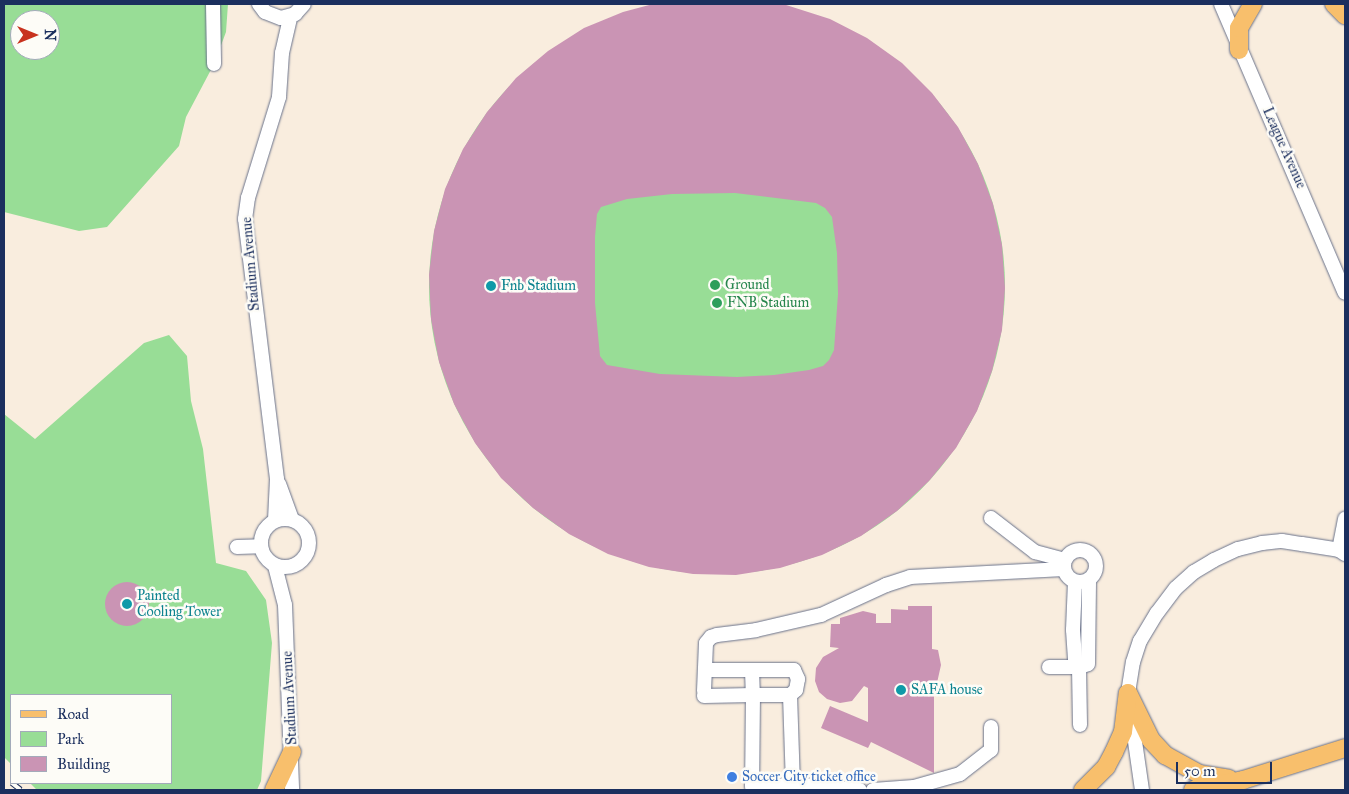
<!DOCTYPE html>
<style>
body{margin:0}
#map{position:relative;width:1349px;height:794px;overflow:hidden;background:#f9edde;font-family:"IM FELL Great Primer",serif}
div>[style]{position:absolute}
.green>*{inset:0;background:#98dd96}
.round{border-radius:50%}
.building>*{inset:0;background:#ca94b4}
.roads{filter:drop-shadow(0 0 1px #69728b) drop-shadow(0 0 1px #69728b)}
.minor>*{height:14px;margin:-7px;padding:0 7px;transform-origin:7px;border-radius:7px;background:#fff}
.minor>.ring{margin:-7px;padding:0;box-sizing:content-box;background:none;border:14px solid #fff;border-radius:50%}
.major>*{height:18px;margin:-9px;padding:0 9px;transform-origin:9px;border-radius:9px;background:#f8bf6c}
.rail>*{height:5.5px;margin-top:-2.75px;transform-origin:0;background:repeating-linear-gradient(90deg,#fdfcf7 0 11px,#1b2f5e 0 22px);box-sizing:border-box;border-block:1px solid #1b2f5e}
.dots>*{width:14px;height:14px;translate:-50% -50%;box-sizing:border-box;border:2px solid #fdfcf7;border-radius:50%}
span{translate:-50% -50%;white-space:nowrap;text-align:center;line-height:1.15;-webkit-text-stroke:5px #fdfcf7;paint-order:stroke}
.street-label{font-size:14px;color:#1b2f5e}
.leisure-label{font-size:14px;color:#27864d}
.left{translate:0 -50%;text-align:left}
.culture-label{font-size:14px;color:#0d838f}
.shop-label{font-size:14px;color:#366cbe}
.frame{position:absolute;inset:0;border:5px solid #1b2f5e;pointer-events:none}
.legend{position:absolute;left:10px;top:694px;width:162px;height:90px;box-sizing:border-box;background:#fdfcf7;border:1px solid #a3aaba;margin:0;padding:6px 9px;list-style:none;font-size:15px;color:#1b2f5e}
.legend li{display:flex;align-items:center;gap:10px;height:25px}
.legend b{width:25px;border:1px solid #a3aaba}
.north{position:absolute;left:10px;top:10px;width:50px;height:50px;box-sizing:border-box;background:#fdfcf7;border:1px solid #a3aaba;border-radius:50%;rotate:90deg;font-size:14px;font-weight:700;line-height:20px;text-align:center;color:#1b2f5e}
.north::after{content:'';display:block;margin:auto;width:18px;height:22px;background:#c8321e;clip-path:polygon(50% 0,100% 100%,50% 72%,0 100%)}
.scale{position:absolute;left:1176px;top:762px;width:96px;height:22px;box-sizing:border-box;border:2px solid #1b2f5e;border-top:0;padding-left:6px;font-size:15px;line-height:18px;white-space:nowrap;color:#1b2f5e;-webkit-text-stroke:4px #fdfcf7;paint-order:stroke}
</style>
<div id="map">
<div class="green">
<i class="round" style="left:429px;top:-2px;width:576px;height:576px"></i>
<i style="clip-path:polygon(evenodd,4px 4px,228px 4px,226px 32px,214px 64px,186px 117px,179px 146px,107px 227px,79px 231px,4px 212px,4px 4px,20px 20px,50px 20px,50px 50px,20px 50px,20px 20px)"></i>
<i style="clip-path:polygon(169px 335px,187px 356px,191px 401px,203px 449px,216px 563px,246px 571px,266px 600px,272px 643px,261px 781px,257px 790px,37px 790px,30px 783px,171px 783px,171px 695px,11px 695px,11px 764px,4px 757px,4px 414px,35px 439px,144px 343px)"></i>
</div>
<div class="building">
<i style="clip-path:polygon(evenodd,653px 4px,783px 4px,830px 19px,867px 38px,902px 63px,932px 93px,958px 127px,978px 164px,993px 204px,1002px 245px,1005px 288px,1002px 330px,992px 371px,977px 411px,956px 448px,929px 481px,897px 511px,861px 536px,822px 555px,780px 568px,736px 575px,693px 574px,649px 567px,608px 554px,569px 534px,533px 508px,501px 478px,475px 443px,454px 404px,439px 362px,431px 319px,429px 275px,434px 231px,445px 189px,463px 149px,487px 112px,516px 78px,548px 51px,584px 28px,623px 12px,653px 4px,735px 193px,816px 203px,825px 208px,832px 217px,837px 253px,838px 294px,834px 350px,829px 360px,823px 366px,809px 370px,774px 375px,737px 377px,660px 374px,607px 365px,600px 356px,595px 303px,595px 237px,597px 214px,601px 207px,627px 199px,672px 194px,735px 193px)"></i>
<i class="round" style="left:105px;top:582px;width:44px;height:44px"></i>
<i style="clip-path:polygon(908px 606px,932px 606px,932px 649px,938px 650px,941px 665px,937px 683px,934px 684px,934px 773px,871px 742px,868px 748px,821px 728px,830px 706px,868px 722px,868px 688px,864px 686px,852px 701px,840px 703px,827px 699px,819px 692px,815px 681px,816px 668px,823px 657px,839px 648px,830px 647px,831px 624px,840px 624px,840px 618px,863px 611px,876px 614px,876px 623px,891px 623px,891px 609px,908px 610px)"></i>
</div>
<div class="roads">
<div class="minor">
<i style="left:213px;top:4px;width:60px;rotate:89deg"></i>
<i style="left:259px;top:4px;width:10px;rotate:53deg"></i>
<i style="left:265px;top:12px;width:17px;rotate:21deg"></i>
<i style="left:281px;top:18px;width:15px;rotate:-16deg"></i>
<i style="left:295px;top:14px;width:13px;rotate:-48deg"></i>
<i style="left:1221px;top:4px;width:314px;rotate:66.8deg"></i>
<i style="left:279px;top:484px;width:37px;rotate:70deg"></i>
<i style="left:991px;top:518px;width:56px;rotate:37.7deg"></i>
<i style="left:1035px;top:552px;width:31px;rotate:15deg"></i>
<i class="ring" style="left:261px;top:519px;width:34px;height:34px"></i>
<i style="left:275px;top:520px;width:41px;rotate:-87.2deg"></i>
<i style="left:277px;top:479px;width:262px;rotate:-97deg"></i>
<i style="left:245px;top:219px;width:21px;rotate:-82deg"></i>
<i style="left:248px;top:198px;width:106px;rotate:-72.9deg"></i>
<i style="left:279px;top:97px;width:44px;rotate:-86.1deg"></i>
<i style="left:282px;top:53px;width:37px;rotate:-77deg"></i>
<i style="left:237px;top:547px;width:24px;rotate:-2deg"></i>
<i class="ring" style="left:1064px;top:550px;width:18px;height:18px"></i>
<i style="left:1339px;top:550px;width:32px;rotate:-79deg"></i>
<i style="left:275px;top:566px;width:40px;rotate:75.6deg"></i>
<i style="left:285px;top:605px;width:185px;rotate:87.8deg"></i>
<i style="left:1075px;top:582px;width:48px;rotate:92.4deg"></i>
<i style="left:1073px;top:630px;width:32px;rotate:86deg"></i>
<i style="left:1075px;top:662px;width:6px;rotate:51deg"></i>
<i style="left:1079px;top:667px;width:58px;rotate:89deg"></i>
<i style="left:1049px;top:667px;width:30px"></i>
<i style="left:1079px;top:667px;width:9px;rotate:-18deg"></i>
<i style="left:1088px;top:664px;width:84px;rotate:-89.3deg"></i>
<i style="left:705px;top:670px;width:47px"></i>
<i style="left:752px;top:670px;width:25px;rotate:88deg"></i>
<i style="left:753px;top:695px;width:37px"></i>
<i style="left:790px;top:695px;width:90px;rotate:88.1deg"></i>
<i style="left:752px;top:670px;width:42px"></i>
<i style="left:794px;top:670px;width:10px;rotate:66deg"></i>
<i style="left:798px;top:679px;width:11px;rotate:100deg"></i>
<i style="left:796px;top:690px;width:8px;rotate:140deg"></i>
<i style="left:704px;top:691px;width:48px;rotate:-87.6deg"></i>
<i style="left:706px;top:643px;width:8px;rotate:-50deg"></i>
<i style="left:711px;top:637px;width:6px;rotate:-18deg"></i>
<i style="left:717px;top:635px;width:39px;rotate:-7deg"></i>
<i style="left:756px;top:630px;width:67px;rotate:-13deg"></i>
<i style="left:821px;top:615px;width:72px;rotate:-24.8deg"></i>
<i style="left:886px;top:585px;width:25px;rotate:-18deg"></i>
<i style="left:910px;top:577px;width:154px;rotate:-3deg"></i>
<i style="left:704px;top:696px;width:49px;rotate:-1.2deg"></i>
<i style="left:753px;top:695px;width:91px;rotate:90.6deg"></i>
<i style="left:752px;top:786px;width:50px;rotate:-1.1deg"></i>
<i style="left:802px;top:785px;width:58px;rotate:4.9deg"></i>
<i style="left:873px;top:790px;width:41px;rotate:-4.2deg"></i>
<i style="left:914px;top:787px;width:48px;rotate:-15.8deg"></i>
<i style="left:960px;top:774px;width:39px;rotate:-38deg"></i>
<i style="left:991px;top:750px;width:23px;rotate:-90deg"></i>
<i style="left:1142px;top:790px;width:98px;rotate:-98.2deg"></i>
<i style="left:1128px;top:693px;width:31px;rotate:-81deg"></i>
<i style="left:1133px;top:662px;width:22px;rotate:-72deg"></i>
<i style="left:1140px;top:641px;width:33px;rotate:-59deg"></i>
<i style="left:1157px;top:613px;width:31px;rotate:-53deg"></i>
<i style="left:1176px;top:588px;width:24px;rotate:-42deg"></i>
<i style="left:1194px;top:572px;width:23px;rotate:-31deg"></i>
<i style="left:1214px;top:560px;width:26px;rotate:-25deg"></i>
<i style="left:1238px;top:549px;width:25px;rotate:-14deg"></i>
<i style="left:1262px;top:543px;width:20px;rotate:-6deg"></i>
<i style="left:1282px;top:541px;width:20px;rotate:9deg"></i>
<i style="left:1302px;top:544px;width:37px;rotate:9deg"></i>
<i style="left:1339px;top:550px;width:7px;rotate:34deg"></i>
</div>
<div class="major">
<i style="left:1334px;top:4px;width:16px;rotate:45deg"></i>
<i style="left:1239px;top:50px;width:22px;rotate:-90deg"></i>
<i style="left:1239px;top:28px;width:28px;rotate:-60deg"></i>
<i style="left:1128px;top:693px;width:52px;rotate:63.9deg"></i>
<i style="left:1151px;top:740px;width:21px;rotate:47deg"></i>
<i style="left:1165px;top:755px;width:39px;rotate:29deg"></i>
<i style="left:1199px;top:774px;width:30px;rotate:9deg"></i>
<i style="left:274px;top:790px;width:42px;rotate:-64.7deg"></i>
<i style="left:1083px;top:790px;width:33px;rotate:-45deg"></i>
<i style="left:1106px;top:767px;width:17px;rotate:-62deg"></i>
<i style="left:1114px;top:752px;width:22px;rotate:-66deg"></i>
<i style="left:1123px;top:732px;width:39px;rotate:-83deg"></i>
<i style="left:1193px;top:790px;width:51px;rotate:-11.3deg"></i>
<i style="left:1243px;top:780px;width:107px;rotate:-17.4deg"></i>
</div>
</div>
<div class="rail">
<i style="left:12px;top:783px;width:11px;rotate:38deg"></i>
</div>
<div class="dots">
<i style="left:715px;top:285px;background:#2e9e5b"></i>
<i style="left:491px;top:286px;background:#0f9aa8"></i>
<i style="left:717px;top:303px;background:#2e9e5b"></i>
<i style="left:127px;top:604px;background:#0f9aa8"></i>
<i style="left:901px;top:690px;background:#0f9aa8"></i>
<i style="left:732px;top:777px;background:#3f7fe0"></i>
</div>
<div class="street-label">
<span style="left:1284px;top:148px;rotate:66deg">League Avenue</span>
<span style="left:251px;top:264px;rotate:-95deg">Stadium Avenue</span>
<span style="left:290px;top:698px;rotate:-93deg">Stadium Avenue</span>
</div>
<div class="leisure-label">
<span class="left" style="left:725px;top:285px">Ground</span>
<span class="left" style="left:727px;top:303px">FNB Stadium</span>
</div>
<div class="culture-label">
<span class="left" style="left:501px;top:286px">Fnb Stadium</span>
<span class="left" style="left:137px;top:604px">Painted<br>Cooling Tower</span>
<span class="left" style="left:911px;top:690px">SAFA house</span>
</div>
<div class="shop-label">
<span class="left" style="left:742px;top:777px">Soccer City ticket office</span>
</div>
<div class="frame"></div>
<ul class="legend">
<li><b style="height:6px;background:#f8bf6c"></b>Road</li>
<li><b style="height:14px;background:#98dd96"></b>Park</li>
<li><b style="height:14px;background:#ca94b4"></b>Building</li>
</ul>
<div class="north">N</div>
<div class="scale">50 m</div>
</div>
